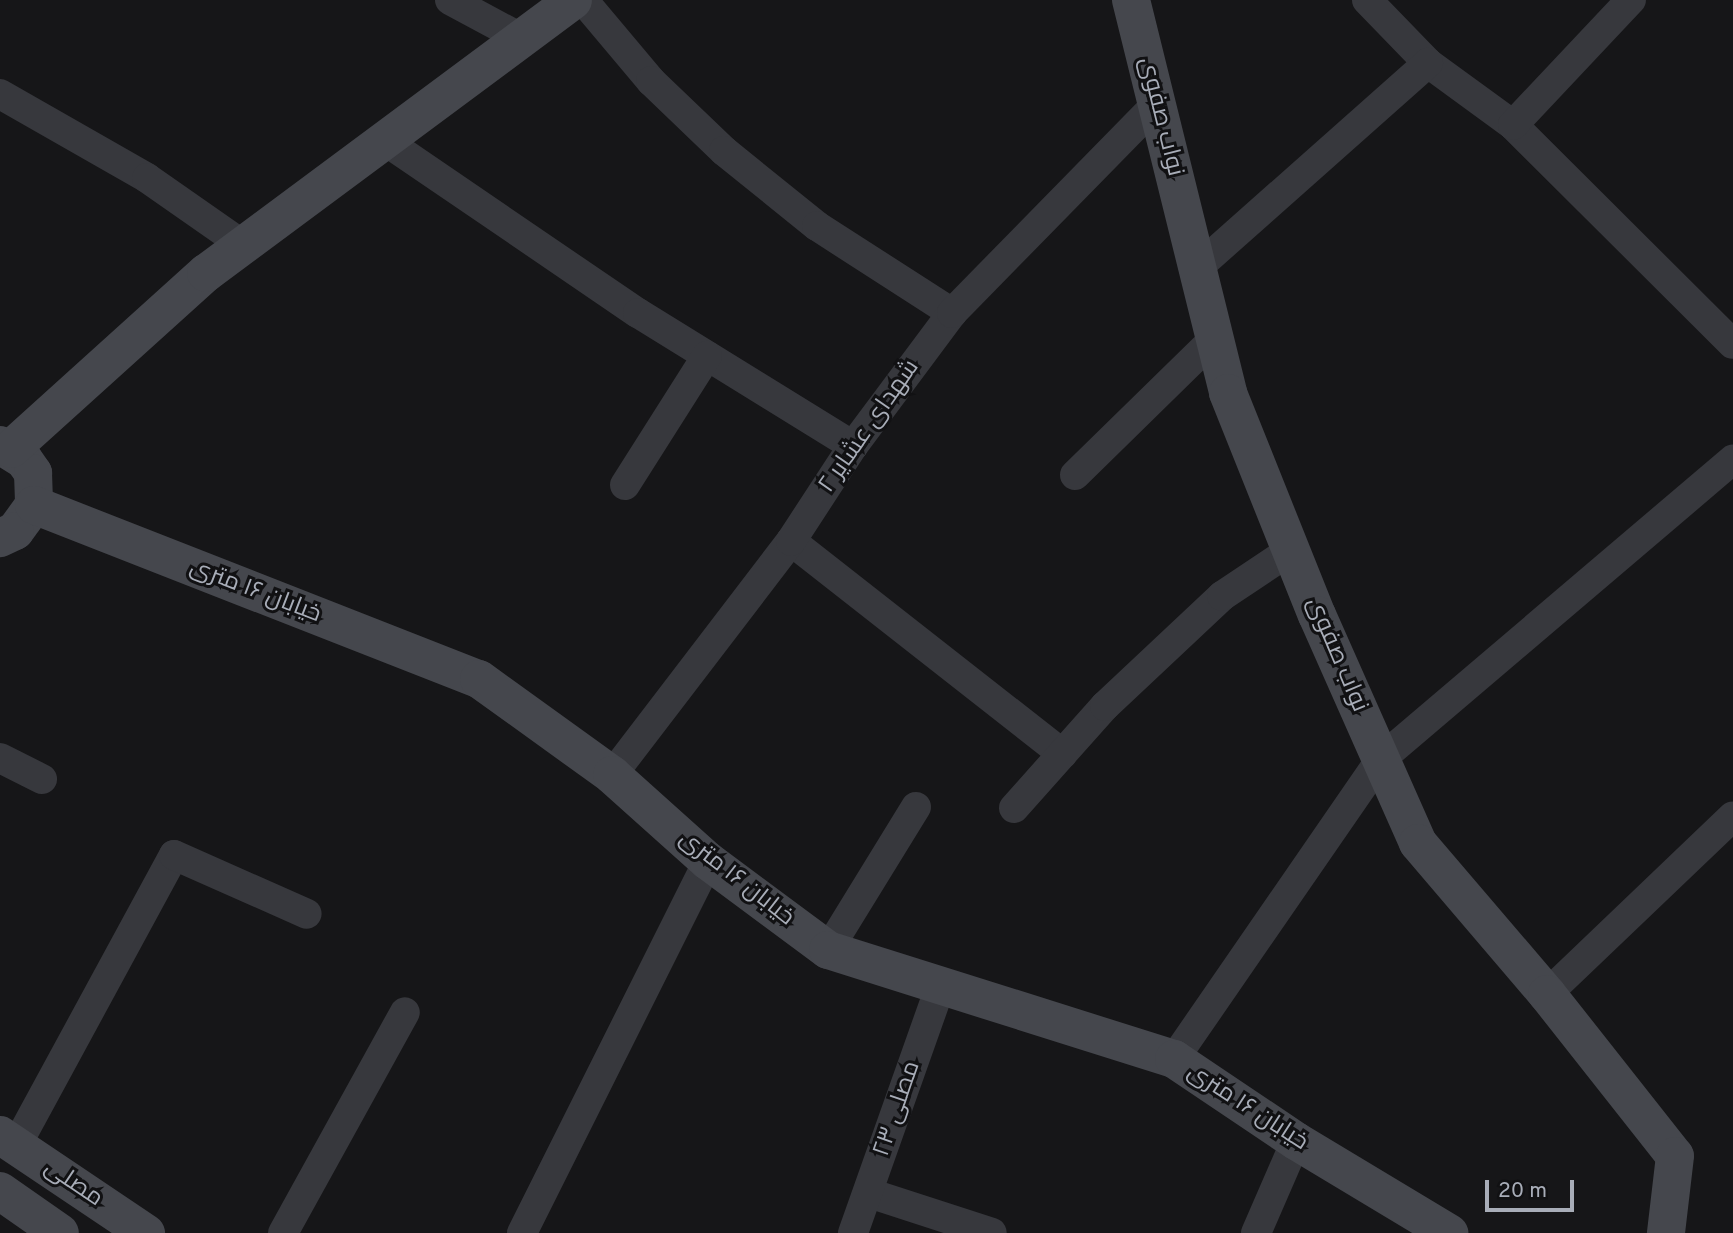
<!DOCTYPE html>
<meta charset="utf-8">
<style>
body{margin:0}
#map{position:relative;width:1733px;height:1233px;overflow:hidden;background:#161618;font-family:Overpass,Cairo,sans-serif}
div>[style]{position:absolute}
.street>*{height:30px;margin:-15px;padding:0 15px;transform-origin:15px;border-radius:15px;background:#37383d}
.secondary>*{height:38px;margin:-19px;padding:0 19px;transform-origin:19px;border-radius:19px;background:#45474d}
span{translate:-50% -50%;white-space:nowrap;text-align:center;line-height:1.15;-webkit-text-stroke:6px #111113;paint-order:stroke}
.street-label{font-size:24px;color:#a8adb8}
.scale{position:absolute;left:1485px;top:1180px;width:89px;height:32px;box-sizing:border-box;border:4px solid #a8adb8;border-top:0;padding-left:9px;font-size:21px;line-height:24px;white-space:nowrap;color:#a8adb8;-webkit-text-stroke:5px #111113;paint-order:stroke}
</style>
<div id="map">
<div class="street">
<i style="left:450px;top:0;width:81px;rotate:28.2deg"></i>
<i style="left:583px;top:0;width:106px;rotate:50deg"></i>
<i style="left:651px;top:81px;width:101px;rotate:43.8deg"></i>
<i style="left:724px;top:151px;width:119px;rotate:38.9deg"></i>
<i style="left:817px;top:226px;width:161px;rotate:32.8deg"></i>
<i style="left:1367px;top:0;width:88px;rotate:45.9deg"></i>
<i style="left:1428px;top:63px;width:105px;rotate:36.1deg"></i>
<i style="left:1513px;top:125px;width:310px;rotate:44.9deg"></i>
<i style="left:0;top:94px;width:169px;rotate:29.7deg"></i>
<i style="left:147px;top:178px;width:117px;rotate:34.9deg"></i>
<i style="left:1513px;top:125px;width:172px;rotate:-46.7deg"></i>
<i style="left:384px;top:140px;width:307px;rotate:34.3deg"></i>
<i style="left:638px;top:313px;width:253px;rotate:31.7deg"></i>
<i style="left:1197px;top:268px;width:309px;rotate:-41.6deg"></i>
<i style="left:1075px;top:475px;width:196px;rotate:-44.4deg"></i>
<i style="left:625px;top:485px;width:153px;rotate:-57.6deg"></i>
<i style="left:791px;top:541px;width:345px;rotate:38.1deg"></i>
<i style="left:0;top:758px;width:47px;rotate:26.6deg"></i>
<i style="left:612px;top:775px;width:295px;rotate:-52.6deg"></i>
<i style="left:791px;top:541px;width:113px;rotate:-56.9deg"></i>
<i style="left:853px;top:446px;width:166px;rotate:-53.3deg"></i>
<i style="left:952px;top:313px;width:293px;rotate:-45.6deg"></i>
<i style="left:1014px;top:808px;width:137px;rotate:-48.3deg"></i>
<i style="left:1105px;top:706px;width:161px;rotate:-43.2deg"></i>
<i style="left:1222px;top:596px;width:83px;rotate:-33.7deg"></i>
<i style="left:828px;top:950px;width:168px;rotate:-58.4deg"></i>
<i style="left:1547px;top:994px;width:257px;rotate:-43.7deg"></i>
<i style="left:1174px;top:1059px;width:364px;rotate:-55.4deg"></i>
<i style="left:1381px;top:759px;width:462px;rotate:-40.4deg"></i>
<i style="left:16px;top:1146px;width:331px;rotate:-61.5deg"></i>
<i style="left:174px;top:855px;width:145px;rotate:23.9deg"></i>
<i style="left:869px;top:1193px;width:129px;rotate:18deg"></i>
<i style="left:283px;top:1233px;width:252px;rotate:-61.1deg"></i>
<i style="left:522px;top:1233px;width:416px;rotate:-63.4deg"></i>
<i style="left:853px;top:1233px;width:264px;rotate:-70.5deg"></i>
<i style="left:1256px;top:1233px;width:100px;rotate:-66.5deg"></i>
</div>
<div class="secondary">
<i style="left:1131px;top:0;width:405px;rotate:76.1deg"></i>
<i style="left:1228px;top:393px;width:239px;rotate:68.2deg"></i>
<i style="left:1317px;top:615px;width:249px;rotate:66.1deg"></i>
<i style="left:1418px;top:843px;width:199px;rotate:49.5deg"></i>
<i style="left:1547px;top:994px;width:206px;rotate:51.7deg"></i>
<i style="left:1675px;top:1156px;width:78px;rotate:96.7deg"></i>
<i style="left:0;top:445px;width:28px;rotate:32deg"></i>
<i style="left:24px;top:460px;width:16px;rotate:55deg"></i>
<i style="left:33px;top:473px;width:32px;rotate:88deg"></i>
<i style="left:34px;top:505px;width:32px;rotate:126deg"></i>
<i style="left:15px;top:531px;width:17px;rotate:155deg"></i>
<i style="left:11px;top:449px;width:263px;rotate:-42.1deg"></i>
<i style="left:206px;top:273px;width:457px;rotate:-36.6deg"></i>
<i style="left:34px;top:505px;width:478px;rotate:21.4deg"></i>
<i style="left:479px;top:679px;width:164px;rotate:35.8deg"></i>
<i style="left:612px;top:775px;width:129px;rotate:41.9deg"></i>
<i style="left:708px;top:861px;width:149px;rotate:36.6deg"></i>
<i style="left:828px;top:950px;width:363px;rotate:17.5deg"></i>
<i style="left:1174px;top:1059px;width:147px;rotate:33.9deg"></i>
<i style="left:1296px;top:1141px;width:179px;rotate:31deg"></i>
<i style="left:0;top:1135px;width:176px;rotate:33.9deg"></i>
<i style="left:0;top:1191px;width:73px;rotate:35deg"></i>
</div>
<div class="street-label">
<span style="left:1160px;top:117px;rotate:76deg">نواب صفوی</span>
<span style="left:870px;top:427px;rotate:-55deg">شهدای عشایر ۲</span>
<span style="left:255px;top:592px;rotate:21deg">خیابان ۱۶ متری</span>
<span style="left:1336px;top:655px;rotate:67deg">نواب صفوی</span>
<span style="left:736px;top:879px;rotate:38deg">خیابان ۱۶ متری</span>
<span style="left:1247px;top:1108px;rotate:33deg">خیابان ۱۶ متری</span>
<span style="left:898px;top:1109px;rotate:-71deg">مصلی ۲۳</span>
<span style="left:73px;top:1184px;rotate:34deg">مصلی</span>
</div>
<div class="scale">20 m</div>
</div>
